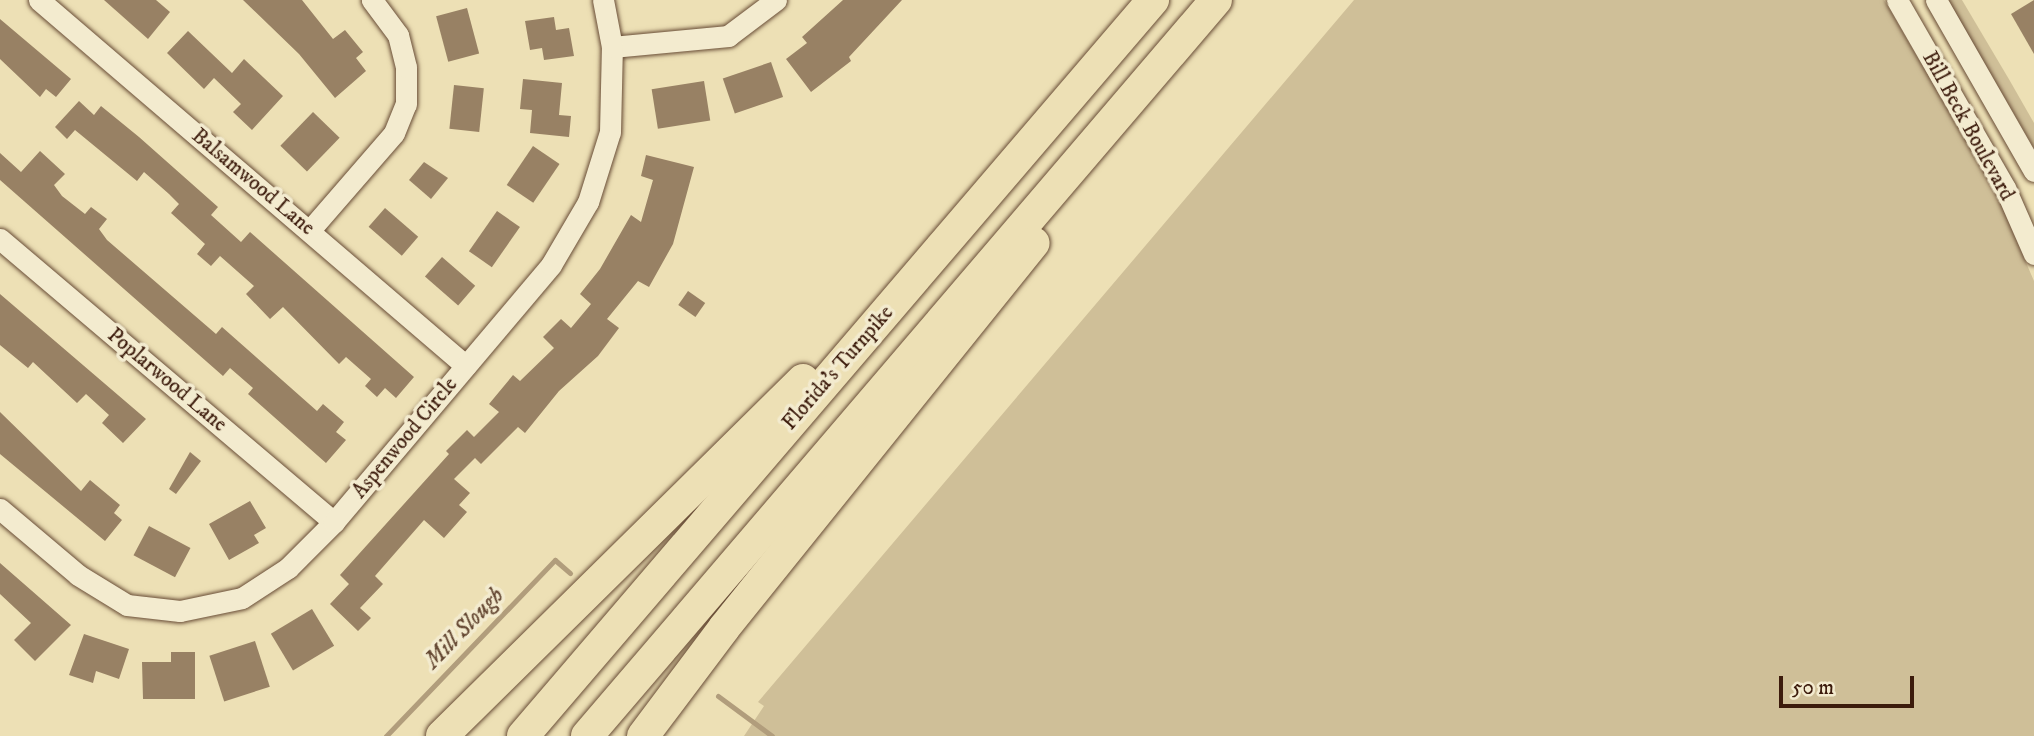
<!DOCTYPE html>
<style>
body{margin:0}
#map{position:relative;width:2034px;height:736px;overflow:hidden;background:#ede0b5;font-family:"IM FELL DW Pica",serif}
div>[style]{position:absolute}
.green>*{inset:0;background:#cfbf98}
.stream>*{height:5px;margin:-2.5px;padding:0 2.5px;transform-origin:2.5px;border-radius:2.5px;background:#b19d7c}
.building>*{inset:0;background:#988164;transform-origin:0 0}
.roads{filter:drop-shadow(0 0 2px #684c36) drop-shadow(0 0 2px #684c36)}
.minor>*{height:21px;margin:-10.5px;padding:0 10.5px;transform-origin:10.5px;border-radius:10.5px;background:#f3ebcf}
.highway>*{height:32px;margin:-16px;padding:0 16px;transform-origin:16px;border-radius:16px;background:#ede0b5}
span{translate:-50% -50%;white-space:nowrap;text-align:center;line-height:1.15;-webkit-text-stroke:7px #f3ebcf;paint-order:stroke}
.street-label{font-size:21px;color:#3c1b0c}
.water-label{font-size:23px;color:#654833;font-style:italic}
.scale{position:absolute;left:1779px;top:676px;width:135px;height:32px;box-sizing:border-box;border:4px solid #3c1b0c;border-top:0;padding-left:9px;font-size:21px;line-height:24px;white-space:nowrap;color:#3c1b0c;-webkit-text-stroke:5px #f3ebcf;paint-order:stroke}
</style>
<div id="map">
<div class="green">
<i style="clip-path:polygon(1354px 0,1884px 0,1996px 193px,2034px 281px,2034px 736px,744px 736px,764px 706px,758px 702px)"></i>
<i style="clip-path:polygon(1948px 0,1962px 0,2010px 81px,2034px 123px,2034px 148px)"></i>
</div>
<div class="stream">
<i style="left:718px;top:696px;width:67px;rotate:36.5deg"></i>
<i style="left:386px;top:736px;width:244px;rotate:-46.2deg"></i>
<i style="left:555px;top:560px;width:20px;rotate:41deg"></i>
</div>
<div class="building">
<i style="clip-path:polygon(104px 0,156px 0,170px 12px,148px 39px)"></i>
<i style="clip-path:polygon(243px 0,302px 0,333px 39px,345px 30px,363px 52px,356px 58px,366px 71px,335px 98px,299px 54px)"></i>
<i style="clip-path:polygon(843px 0,902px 0,849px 57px,851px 61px,811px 92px,786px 59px,807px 43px,802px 37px)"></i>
<i style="clip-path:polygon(2034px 0,2034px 54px,2011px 14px)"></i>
<i style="left:467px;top:8px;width:47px;height:32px;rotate:75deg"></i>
<i style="clip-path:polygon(554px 17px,556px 30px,569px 28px,574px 56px,544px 60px,542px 48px,530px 50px,525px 21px)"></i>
<i style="clip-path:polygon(0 19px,71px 79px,56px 97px,46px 89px,40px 97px,0 59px)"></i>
<i style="clip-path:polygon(188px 31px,232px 73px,244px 59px,283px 96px,252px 130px,233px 112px,241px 104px,214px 78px,204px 89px,167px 53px)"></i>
<i style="left:771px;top:62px;width:37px;height:51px;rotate:71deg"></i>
<i style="clip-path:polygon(523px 79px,562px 83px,559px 115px,571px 116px,569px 137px,530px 133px,532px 110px,520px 109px)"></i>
<i style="left:704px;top:81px;width:40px;height:53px;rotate:81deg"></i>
<i style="left:454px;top:85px;width:30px;height:44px;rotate:6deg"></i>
<i style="clip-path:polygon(79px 101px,94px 115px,101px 106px,139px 137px,218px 207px,211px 215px,241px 242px,250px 232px,414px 377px,396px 398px,385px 388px,377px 397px,365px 386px,371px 379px,346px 357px,339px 364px,283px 307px,270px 319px,246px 294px,254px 286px,220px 256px,211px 266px,197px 254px,205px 244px,171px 213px,179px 204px,169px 194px,144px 172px,137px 181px,75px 130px,67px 139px,55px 127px)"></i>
<i style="left:313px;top:112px;width:37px;height:47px;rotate:44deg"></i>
<i style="left:533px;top:146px;width:32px;height:47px;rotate:34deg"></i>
<i style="clip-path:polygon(40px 151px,65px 174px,54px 185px,62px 196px,85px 214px,91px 207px,107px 219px,99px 229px,107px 240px,216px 334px,222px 327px,317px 411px,323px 404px,344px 422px,336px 432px,346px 440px,326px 463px,248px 394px,253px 388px,230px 368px,223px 376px,0 180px,0 153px,21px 172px)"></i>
<i style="clip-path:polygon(646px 155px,694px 167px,673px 244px,649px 287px,638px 281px,607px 319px,619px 328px,598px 356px,559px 391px,525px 433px,518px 427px,481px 464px,475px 458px,454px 479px,470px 493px,459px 505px,467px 512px,444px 538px,424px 520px,375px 576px,383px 584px,360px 608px,371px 618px,358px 631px,330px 604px,349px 584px,340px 575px,449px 454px,446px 451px,467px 430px,474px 437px,499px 412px,489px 404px,513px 375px,520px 381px,554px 348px,543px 337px,561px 319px,571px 328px,591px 304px,580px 294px,600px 269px,631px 215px,641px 222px,653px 180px,641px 176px)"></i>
<i style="clip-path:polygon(424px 162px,448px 178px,431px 199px,409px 180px)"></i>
<i style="left:385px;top:208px;width:44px;height:25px;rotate:41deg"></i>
<i style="left:497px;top:211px;width:28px;height:49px;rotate:35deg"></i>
<i style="left:442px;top:257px;width:44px;height:26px;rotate:41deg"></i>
<i style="left:688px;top:291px;width:21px;height:17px;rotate:35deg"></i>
<i style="clip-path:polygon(0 294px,146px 419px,123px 443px,102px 423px,109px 415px,86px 394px,77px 403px,33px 362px,28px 368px,0 345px)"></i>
<i style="clip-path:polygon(0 412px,81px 491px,90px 480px,120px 505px,114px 513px,122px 520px,105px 541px,0 454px)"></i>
<i style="clip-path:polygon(190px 452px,201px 461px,176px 494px,169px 489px)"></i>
<i style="clip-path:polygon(250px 501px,266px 528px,254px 535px,259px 543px,229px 560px,209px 524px)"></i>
<i style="left:149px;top:526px;width:47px;height:33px;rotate:28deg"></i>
<i style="clip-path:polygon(0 563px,71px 625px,35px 661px,14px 640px,31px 623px,0 594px)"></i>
<i style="left:312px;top:609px;width:43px;height:48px;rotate:59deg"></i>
<i style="clip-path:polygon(84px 634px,129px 649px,119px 679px,96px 671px,93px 683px,69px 675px)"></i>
<i style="left:255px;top:641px;width:48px;height:48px;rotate:72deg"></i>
<i style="clip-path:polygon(171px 652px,195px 652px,195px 699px,143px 699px,142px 662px,171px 662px)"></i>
</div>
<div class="roads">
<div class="minor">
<i style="left:39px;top:0;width:562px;rotate:40.6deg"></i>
<i style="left:1897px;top:0;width:217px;rotate:60.1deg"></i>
<i style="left:2005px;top:188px;width:72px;rotate:66.3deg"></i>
<i style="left:1936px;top:0;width:197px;rotate:60.2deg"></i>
<i style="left:612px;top:47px;width:117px;rotate:-5.4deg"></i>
<i style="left:728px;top:36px;width:60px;rotate:-36.9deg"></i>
<i style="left:310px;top:230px;width:128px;rotate:-49.1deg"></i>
<i style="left:394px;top:133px;width:31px;rotate:-68deg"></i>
<i style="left:406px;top:104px;width:37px;rotate:-90deg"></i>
<i style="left:406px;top:67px;width:33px;rotate:-104deg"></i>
<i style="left:398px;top:35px;width:44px;rotate:-126.6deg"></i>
<i style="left:0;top:239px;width:438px;rotate:40.3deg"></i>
<i style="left:0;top:509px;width:102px;rotate:40.2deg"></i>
<i style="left:78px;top:575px;width:57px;rotate:31.5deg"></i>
<i style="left:127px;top:605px;width:53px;rotate:6.5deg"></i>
<i style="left:180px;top:611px;width:63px;rotate:-11.8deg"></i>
<i style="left:242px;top:598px;width:55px;rotate:-33.1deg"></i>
<i style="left:288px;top:568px;width:65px;rotate:-45deg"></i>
<i style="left:334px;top:522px;width:336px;rotate:-49.8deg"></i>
<i style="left:551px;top:265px;width:73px;rotate:-59.6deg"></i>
<i style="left:588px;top:202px;width:73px;rotate:-72.6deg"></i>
<i style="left:610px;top:132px;width:85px;rotate:-88.7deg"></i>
<i style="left:612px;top:47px;width:48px;rotate:-100.8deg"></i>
</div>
<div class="highway">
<i style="left:442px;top:736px;width:507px;rotate:-44.6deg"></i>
<i style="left:523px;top:736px;width:969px;rotate:-49.44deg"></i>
<i style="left:587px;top:736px;width:968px;rotate:-49.48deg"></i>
<i style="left:643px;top:736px;width:135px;rotate:-53.1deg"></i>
<i style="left:724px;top:628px;width:494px;rotate:-51.2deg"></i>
</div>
</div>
<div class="street-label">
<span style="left:1968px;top:126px;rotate:61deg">Bill Beck Boulevard</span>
<span style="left:253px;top:182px;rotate:40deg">Balsamwood Lane</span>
<span style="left:838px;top:368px;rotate:-49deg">Florida's Turnpike</span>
<span style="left:167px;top:380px;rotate:40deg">Poplarwood Lane</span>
<span style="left:405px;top:438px;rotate:-50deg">Aspenwood Circle</span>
</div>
<div class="water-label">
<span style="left:465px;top:629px;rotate:-46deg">Mill Slough</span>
</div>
<div class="scale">50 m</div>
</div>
